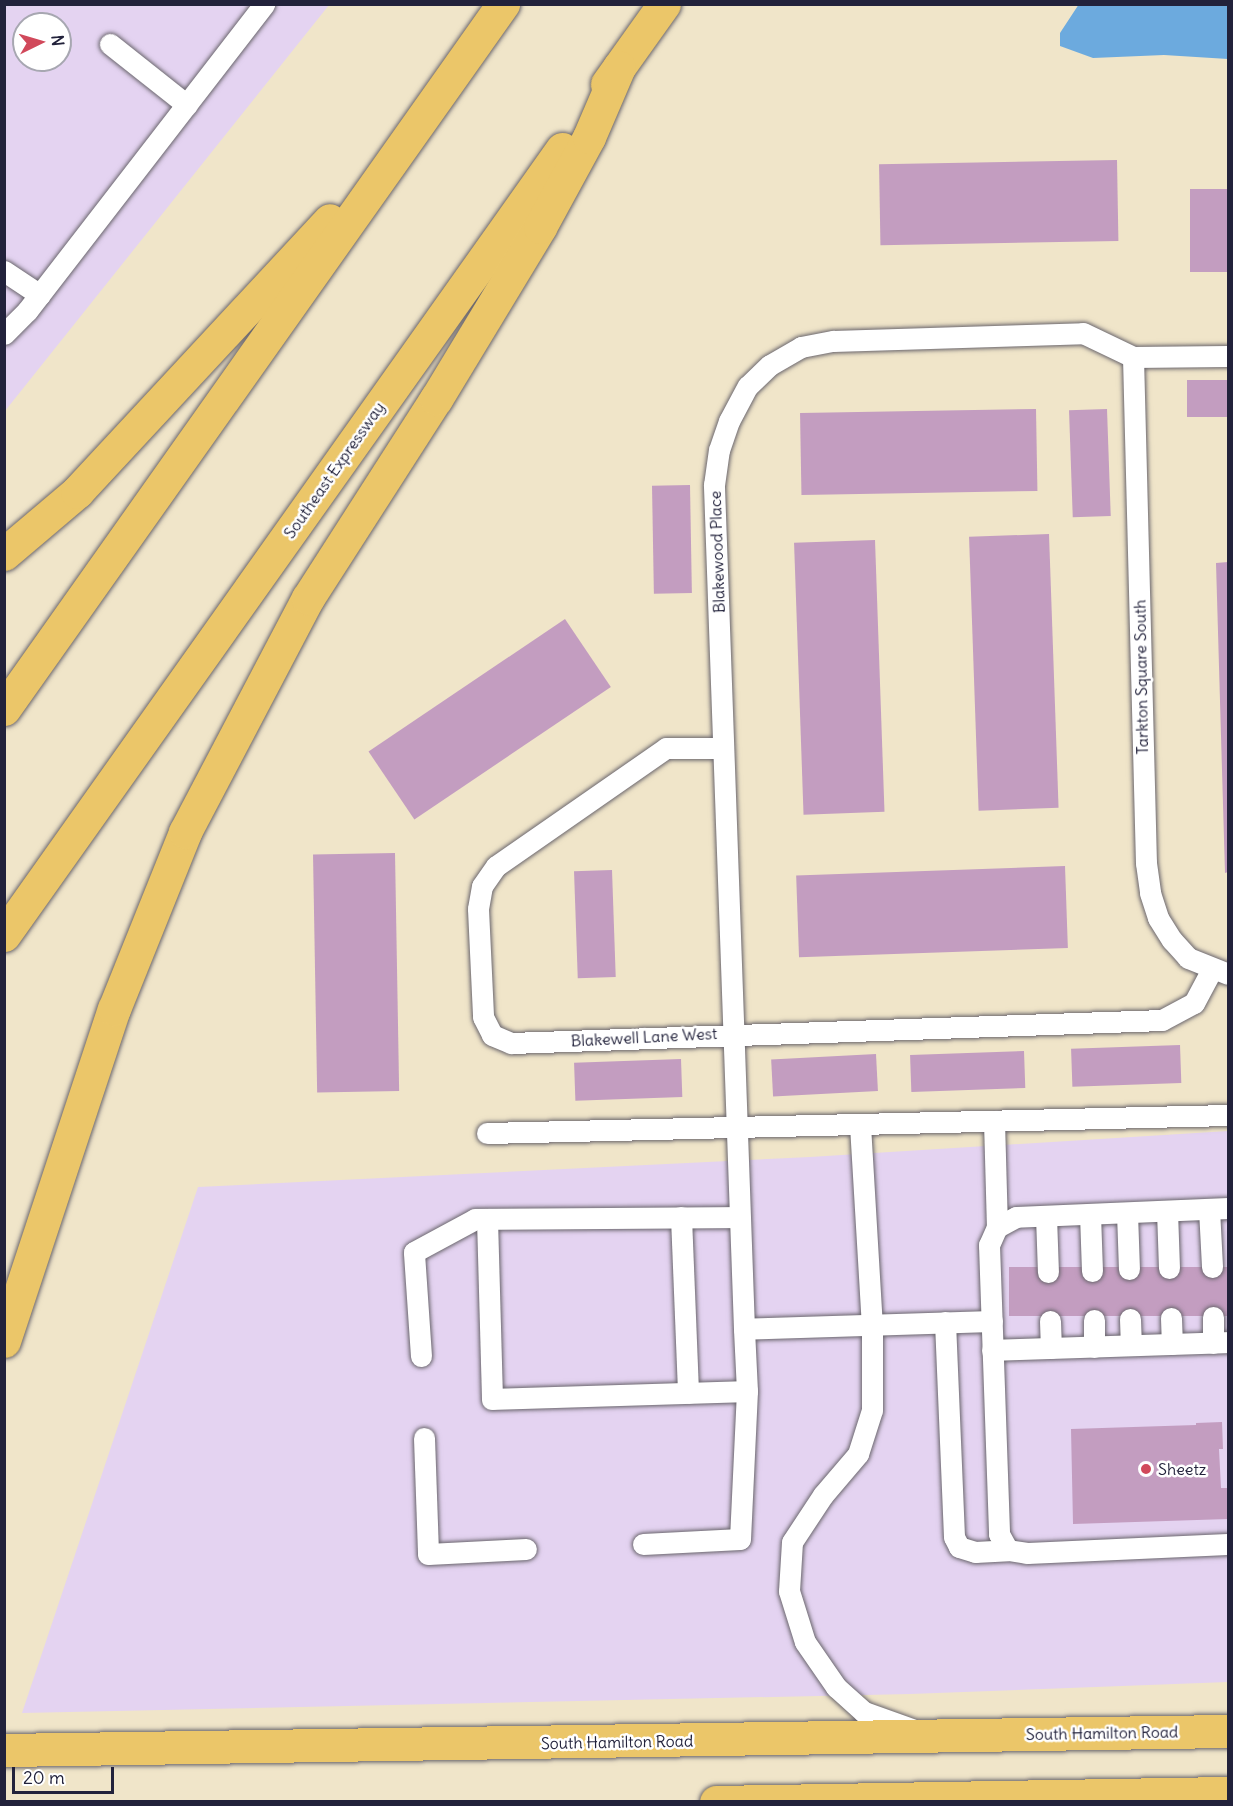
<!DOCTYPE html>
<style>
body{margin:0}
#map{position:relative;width:1233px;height:1806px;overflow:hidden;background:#f0e5c9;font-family:Delius,sans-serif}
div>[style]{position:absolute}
.built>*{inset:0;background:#e4d3f1}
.water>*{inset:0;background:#6caade}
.building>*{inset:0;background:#c39dc0;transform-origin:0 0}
.roads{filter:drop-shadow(0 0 2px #6a666d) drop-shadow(0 0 2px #6a666d)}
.lane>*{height:21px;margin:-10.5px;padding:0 10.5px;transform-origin:10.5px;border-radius:10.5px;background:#fff}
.primary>*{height:33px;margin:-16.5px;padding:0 16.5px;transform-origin:16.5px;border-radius:16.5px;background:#ebc669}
.highway>*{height:33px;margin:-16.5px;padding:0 16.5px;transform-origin:16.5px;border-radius:16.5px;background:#ebc669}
.dots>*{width:16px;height:16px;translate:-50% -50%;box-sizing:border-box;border:3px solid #fff;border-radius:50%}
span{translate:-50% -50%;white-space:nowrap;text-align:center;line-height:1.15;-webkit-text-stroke:5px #fff;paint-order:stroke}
.street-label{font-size:16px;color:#22223b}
.poi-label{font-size:16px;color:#22223b}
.left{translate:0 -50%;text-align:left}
.frame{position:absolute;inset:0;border:6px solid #22223b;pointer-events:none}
.north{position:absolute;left:12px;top:12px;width:60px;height:60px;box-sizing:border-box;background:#fff;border:2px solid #a7a7b1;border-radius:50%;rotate:85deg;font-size:16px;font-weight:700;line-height:24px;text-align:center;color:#22223b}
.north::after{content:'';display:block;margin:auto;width:21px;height:27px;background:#d1495b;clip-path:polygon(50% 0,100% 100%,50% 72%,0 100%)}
.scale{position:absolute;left:12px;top:1767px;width:102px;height:27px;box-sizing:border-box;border:3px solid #22223b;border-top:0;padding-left:8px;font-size:18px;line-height:21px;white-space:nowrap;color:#22223b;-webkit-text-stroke:4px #fff;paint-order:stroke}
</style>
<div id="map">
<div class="built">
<i style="clip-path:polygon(evenodd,5px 5px,329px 5px,5px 411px,5px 5px,24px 24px,60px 24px,60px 60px,24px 60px,24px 24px)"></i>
<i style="clip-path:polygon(1228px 1131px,1228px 1682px,910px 1694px,22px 1713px,198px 1187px,810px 1157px)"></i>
</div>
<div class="water">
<i style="clip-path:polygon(1079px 4px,1228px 5px,1228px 59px,1164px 55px,1093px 58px,1060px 46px,1060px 33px)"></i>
</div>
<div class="building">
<i style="left:1117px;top:160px;width:81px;height:238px;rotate:89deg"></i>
<i style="left:1228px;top:189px;width:83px;height:38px;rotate:90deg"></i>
<i style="left:1228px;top:380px;width:37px;height:41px;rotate:90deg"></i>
<i style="left:1036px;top:409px;width:82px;height:236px;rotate:89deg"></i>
<i style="left:1107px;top:409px;width:107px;height:38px;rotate:88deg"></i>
<i style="left:690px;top:485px;width:108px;height:38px;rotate:89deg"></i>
<i style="left:1049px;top:534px;width:274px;height:80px;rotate:88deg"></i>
<i style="left:875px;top:540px;width:272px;height:81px;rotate:88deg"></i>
<i style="clip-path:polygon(1228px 562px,1228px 872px,1225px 873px,1216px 563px)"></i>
<i style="left:565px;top:619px;width:82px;height:237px;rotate:56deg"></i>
<i style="left:395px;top:853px;width:238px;height:82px;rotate:89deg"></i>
<i style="left:1065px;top:866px;width:82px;height:269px;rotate:88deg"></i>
<i style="left:612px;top:870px;width:107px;height:38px;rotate:88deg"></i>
<i style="left:1180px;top:1045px;width:38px;height:109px;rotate:88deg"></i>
<i style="left:1024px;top:1051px;width:37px;height:114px;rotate:88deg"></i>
<i style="left:876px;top:1054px;width:37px;height:105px;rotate:87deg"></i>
<i style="left:681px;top:1059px;width:38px;height:107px;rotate:88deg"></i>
<i style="left:1228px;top:1267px;width:49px;height:219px;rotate:90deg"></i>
<i style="clip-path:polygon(1222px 1422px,1223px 1449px,1219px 1449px,1221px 1488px,1228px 1488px,1228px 1519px,1073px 1524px,1071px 1429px,1196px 1425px,1196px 1423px)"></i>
</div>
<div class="roads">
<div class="lane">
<i style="left:110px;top:44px;width:98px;rotate:38.4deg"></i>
<i style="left:4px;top:271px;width:43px;rotate:33.7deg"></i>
<i style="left:4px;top:334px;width:33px;rotate:-45deg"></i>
<i style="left:27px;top:311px;width:388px;rotate:-52.3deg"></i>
<i style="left:1133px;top:357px;width:506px;rotate:88.53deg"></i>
<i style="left:1146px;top:863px;width:30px;rotate:82deg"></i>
<i style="left:1150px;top:893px;width:26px;rotate:72deg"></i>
<i style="left:1158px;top:918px;width:26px;rotate:58deg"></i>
<i style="left:1172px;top:940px;width:24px;rotate:48deg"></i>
<i style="left:1188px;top:958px;width:43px;rotate:21.8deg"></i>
<i style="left:723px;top:748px;width:57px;rotate:180deg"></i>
<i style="left:666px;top:748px;width:207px;rotate:145.2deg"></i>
<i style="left:496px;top:866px;width:24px;rotate:125deg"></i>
<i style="left:482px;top:886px;width:23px;rotate:100deg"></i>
<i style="left:478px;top:909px;width:108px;rotate:87.3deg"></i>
<i style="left:483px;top:1017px;width:20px;rotate:63deg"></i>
<i style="left:492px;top:1035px;width:21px;rotate:23deg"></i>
<i style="left:511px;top:1043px;width:651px;rotate:-2.02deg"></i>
<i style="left:1162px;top:1020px;width:36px;rotate:-28deg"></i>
<i style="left:1194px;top:1003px;width:38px;rotate:-62deg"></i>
<i style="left:994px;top:1121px;width:106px;rotate:88.4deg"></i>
<i style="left:860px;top:1125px;width:201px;rotate:86.6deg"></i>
<i style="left:872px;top:1326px;width:84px;rotate:90deg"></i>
<i style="left:872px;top:1410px;width:46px;rotate:107.7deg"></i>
<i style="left:858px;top:1454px;width:54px;rotate:130.5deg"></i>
<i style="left:823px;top:1495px;width:56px;rotate:123.4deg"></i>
<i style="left:792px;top:1542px;width:49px;rotate:93.5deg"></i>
<i style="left:789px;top:1591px;width:53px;rotate:72.6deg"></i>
<i style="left:805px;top:1642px;width:55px;rotate:55.4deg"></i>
<i style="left:836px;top:1687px;width:38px;rotate:42deg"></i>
<i style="left:864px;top:1712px;width:51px;rotate:19.5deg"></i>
<i style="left:487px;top:1133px;width:741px;rotate:-1.39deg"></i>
<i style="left:1228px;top:1208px;width:212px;rotate:177.6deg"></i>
<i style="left:1016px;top:1217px;width:21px;rotate:152deg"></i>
<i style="left:997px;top:1227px;width:20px;rotate:114deg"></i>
<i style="left:989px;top:1245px;width:289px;rotate:88deg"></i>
<i style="left:999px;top:1534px;width:18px;rotate:61deg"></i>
<i style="left:1008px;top:1550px;width:19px;rotate:9deg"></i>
<i style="left:1027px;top:1553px;width:201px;rotate:-2.6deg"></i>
<i style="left:1209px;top:1209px;width:58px;rotate:87deg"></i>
<i style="left:1167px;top:1211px;width:57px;rotate:88deg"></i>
<i style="left:1127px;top:1213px;width:56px;rotate:88deg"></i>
<i style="left:1090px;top:1214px;width:57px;rotate:88deg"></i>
<i style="left:1046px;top:1216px;width:56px;rotate:88deg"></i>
<i style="left:681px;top:1217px;width:176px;rotate:87.7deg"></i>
<i style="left:487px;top:1219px;width:180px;rotate:88.4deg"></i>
<i style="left:492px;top:1399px;width:255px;rotate:-1.8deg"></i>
<i style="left:1213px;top:1317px;width:26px;rotate:90deg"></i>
<i style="left:1171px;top:1318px;width:26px;rotate:88deg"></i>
<i style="left:1130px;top:1319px;width:26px;rotate:88deg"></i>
<i style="left:1094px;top:1320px;width:27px;rotate:90deg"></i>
<i style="left:992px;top:1321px;width:248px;rotate:178.2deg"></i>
<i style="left:744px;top:1329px;width:845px;rotate:-92.04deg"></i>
<i style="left:714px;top:485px;width:35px;rotate:-82deg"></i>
<i style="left:719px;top:450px;width:31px;rotate:-71deg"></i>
<i style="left:729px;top:421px;width:40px;rotate:-62deg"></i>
<i style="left:748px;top:386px;width:30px;rotate:-44deg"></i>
<i style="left:770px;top:365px;width:36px;rotate:-30deg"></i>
<i style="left:801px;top:347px;width:33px;rotate:-11deg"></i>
<i style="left:833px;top:341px;width:250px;rotate:-1.8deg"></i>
<i style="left:1083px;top:333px;width:55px;rotate:25.6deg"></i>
<i style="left:1133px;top:357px;width:95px;rotate:-0.6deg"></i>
<i style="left:1050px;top:1321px;width:27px;rotate:88deg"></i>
<i style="left:945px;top:1322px;width:215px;rotate:87.6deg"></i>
<i style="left:954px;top:1537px;width:11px;rotate:63deg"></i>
<i style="left:959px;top:1547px;width:17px;rotate:17deg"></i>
<i style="left:975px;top:1552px;width:33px;rotate:-3deg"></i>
<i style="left:992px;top:1350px;width:236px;rotate:-1.9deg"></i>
<i style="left:421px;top:1356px;width:104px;rotate:-93.9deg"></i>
<i style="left:414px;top:1252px;width:69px;rotate:-28.4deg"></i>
<i style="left:475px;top:1219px;width:263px;rotate:-0.4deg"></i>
<i style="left:424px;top:1438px;width:116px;rotate:88deg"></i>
<i style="left:428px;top:1554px;width:98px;rotate:-2.9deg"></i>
<i style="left:643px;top:1544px;width:97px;rotate:-3deg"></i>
<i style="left:740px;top:1539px;width:148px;rotate:-87.3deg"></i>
<i style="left:747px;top:1391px;width:62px;rotate:-92.8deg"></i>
</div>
<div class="primary">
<i style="left:4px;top:1750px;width:1224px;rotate:-0.89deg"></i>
<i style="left:716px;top:1802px;width:512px;rotate:-1.01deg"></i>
</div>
<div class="highway">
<i style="left:607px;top:84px;width:98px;rotate:-54.5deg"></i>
<i style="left:4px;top:554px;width:96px;rotate:-40.3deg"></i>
<i style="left:77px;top:492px;width:371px;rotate:-47.1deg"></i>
<i style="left:4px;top:709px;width:864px;rotate:-54.71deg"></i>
<i style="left:4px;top:935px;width:964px;rotate:-54.63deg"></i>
<i style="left:4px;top:1341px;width:350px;rotate:-71.7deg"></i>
<i style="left:114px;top:1009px;width:191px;rotate:-68.1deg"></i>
<i style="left:185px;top:832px;width:264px;rotate:-62.3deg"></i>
<i style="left:308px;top:598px;width:237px;rotate:-57.3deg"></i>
<i style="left:436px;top:399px;width:201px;rotate:-58.8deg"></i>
<i style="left:540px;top:227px;width:102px;rotate:-61.4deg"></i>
<i style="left:589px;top:137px;width:76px;rotate:-66.8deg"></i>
</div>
</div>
<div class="dots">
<i style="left:1146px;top:1469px;background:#d1495b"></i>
</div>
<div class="street-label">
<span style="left:334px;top:470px;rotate:-55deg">Southeast Expressway</span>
<span style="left:717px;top:552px;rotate:-92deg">Blakewood Place</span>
<span style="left:1141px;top:677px;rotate:-91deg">Tarkton Square South</span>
<span style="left:644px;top:1037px;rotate:-3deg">Blakewell Lane West</span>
<span style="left:1102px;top:1733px;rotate:-1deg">South Hamilton Road</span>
<span style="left:617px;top:1742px;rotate:-1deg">South Hamilton Road</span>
</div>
<div class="poi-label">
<span class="left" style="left:1158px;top:1469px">Sheetz</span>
</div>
<div class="frame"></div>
<div class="north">N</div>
<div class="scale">20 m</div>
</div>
